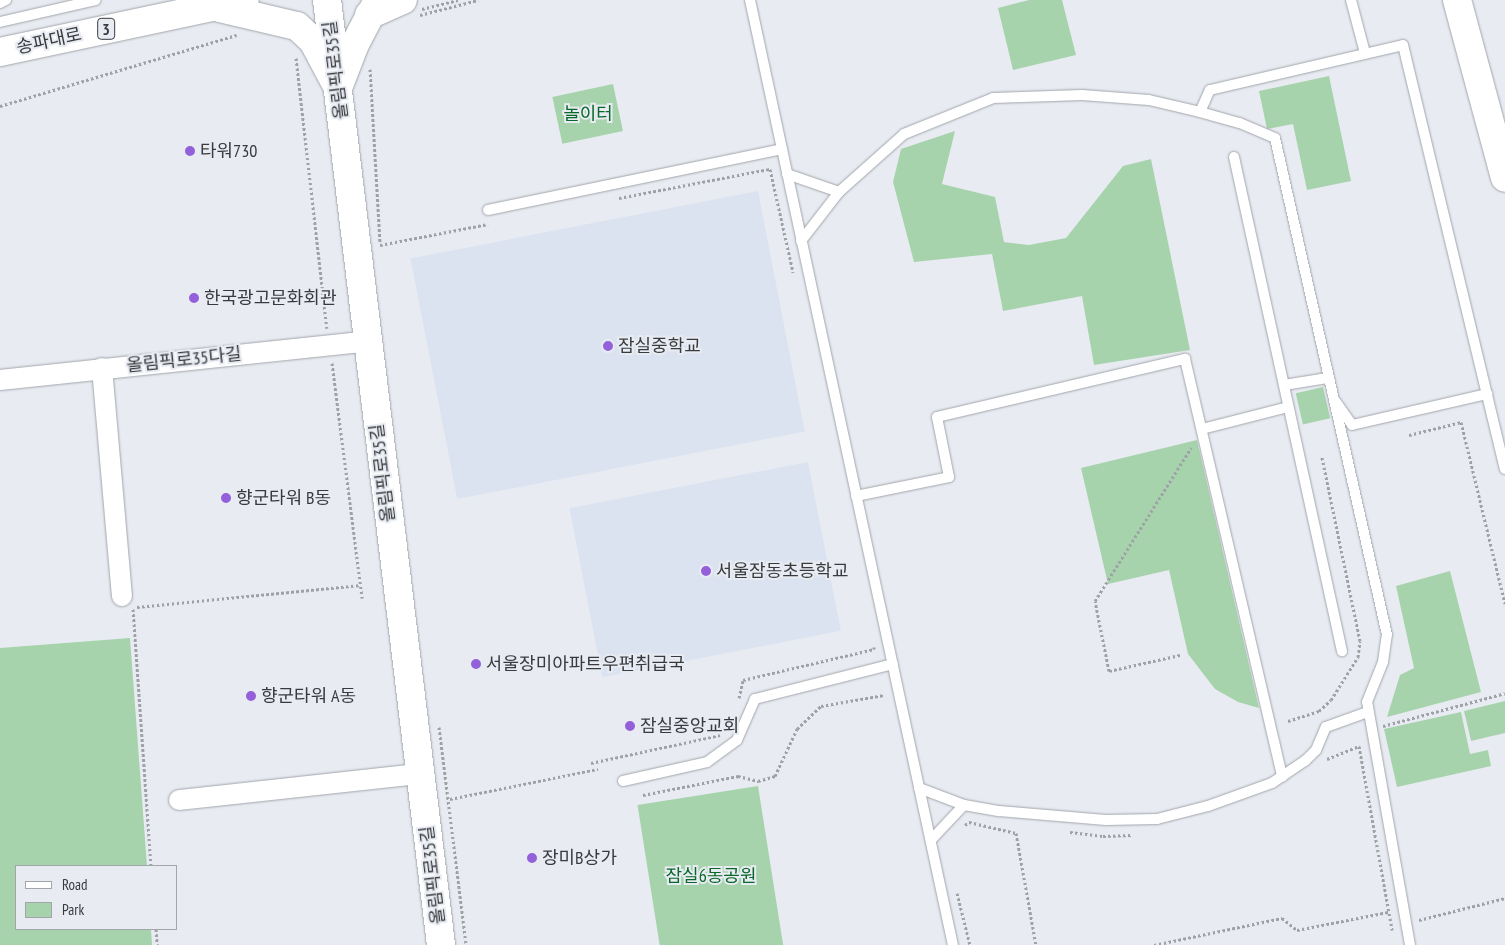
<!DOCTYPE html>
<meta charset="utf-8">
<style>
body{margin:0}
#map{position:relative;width:1505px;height:945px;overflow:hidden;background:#e8ecf2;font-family:"PT Sans Narrow","Noto Sans KR",sans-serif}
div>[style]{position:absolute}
.built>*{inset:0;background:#dbe3f0;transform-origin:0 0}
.green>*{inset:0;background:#a7d3ac;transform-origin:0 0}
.path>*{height:3px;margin-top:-1.5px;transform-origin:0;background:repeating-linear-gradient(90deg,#9ea1a6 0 2.5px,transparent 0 5px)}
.roads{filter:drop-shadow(0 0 1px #a1a5ab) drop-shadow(0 0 1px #a1a5ab)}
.lane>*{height:10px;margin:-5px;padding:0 5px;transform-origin:5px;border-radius:5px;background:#fff}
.street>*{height:20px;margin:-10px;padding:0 10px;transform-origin:10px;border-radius:10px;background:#fff}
.secondary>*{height:28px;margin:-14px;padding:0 14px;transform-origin:14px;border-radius:14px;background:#fff}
.primary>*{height:28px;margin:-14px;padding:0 14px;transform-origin:14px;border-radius:14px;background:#fff}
.highway>*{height:28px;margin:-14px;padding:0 14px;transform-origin:14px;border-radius:14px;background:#fff}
.dots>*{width:14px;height:14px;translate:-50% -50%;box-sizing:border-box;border:2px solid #e8ecf2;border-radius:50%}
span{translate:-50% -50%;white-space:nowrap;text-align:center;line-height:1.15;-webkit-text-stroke:4px #e8ecf2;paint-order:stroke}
.shield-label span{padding:1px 4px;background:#e8ecf2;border:1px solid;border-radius:4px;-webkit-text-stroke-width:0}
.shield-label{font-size:16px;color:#383a3d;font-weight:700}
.street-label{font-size:18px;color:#383a3d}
.park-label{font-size:18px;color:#086729}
.poi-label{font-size:18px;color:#383a3d}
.left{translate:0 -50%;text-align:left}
.legend{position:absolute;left:15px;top:865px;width:162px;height:65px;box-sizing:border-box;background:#e8ecf2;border:1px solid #a2a5aa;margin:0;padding:6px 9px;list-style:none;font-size:15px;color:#383a3d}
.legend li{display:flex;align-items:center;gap:10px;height:25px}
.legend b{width:25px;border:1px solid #a2a5aa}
</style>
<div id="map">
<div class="built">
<i style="left:758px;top:191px;width:245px;height:354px;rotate:79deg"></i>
<i style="left:808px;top:462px;width:172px;height:243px;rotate:79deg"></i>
</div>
<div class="green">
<i style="clip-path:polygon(1029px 0,1062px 0,1076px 55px,1013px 70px,998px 8px)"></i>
<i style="clip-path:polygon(1329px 76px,1351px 181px,1307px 190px,1293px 124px,1267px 129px,1259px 91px)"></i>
<i style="left:613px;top:84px;width:48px;height:62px;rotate:78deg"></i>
<i style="clip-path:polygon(955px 131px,942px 184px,995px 197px,1004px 242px,1029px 245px,1066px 238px,1123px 166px,1151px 159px,1190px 350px,1094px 365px,1082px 296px,1003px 311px,992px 254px,914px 262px,893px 182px,901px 149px)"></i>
<i style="left:1323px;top:387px;width:32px;height:28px;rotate:77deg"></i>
<i style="clip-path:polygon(1197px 440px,1259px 708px,1238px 702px,1215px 689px,1188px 654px,1169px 570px,1108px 584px,1081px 468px)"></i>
<i style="clip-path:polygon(1450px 571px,1481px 692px,1387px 717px,1400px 675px,1414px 668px,1396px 586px)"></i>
<i style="clip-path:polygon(130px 638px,147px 866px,16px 866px,16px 929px,151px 929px,152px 945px,0 945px,0 648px)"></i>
<i style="clip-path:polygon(1505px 701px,1505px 733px,1471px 741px,1464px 711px)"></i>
<i style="clip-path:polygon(1461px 712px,1470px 754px,1488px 750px,1491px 766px,1397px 787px,1384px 729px)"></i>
<i style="left:758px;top:786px;width:161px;height:122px;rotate:81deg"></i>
</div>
<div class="path">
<i style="left:422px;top:9px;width:37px;rotate:-14deg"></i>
<i style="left:420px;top:15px;width:60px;rotate:-14.5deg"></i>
<i style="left:296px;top:58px;width:272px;rotate:83.5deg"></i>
<i style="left:370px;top:69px;width:173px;rotate:86.7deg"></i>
<i style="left:0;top:106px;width:247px;rotate:-16.7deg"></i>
<i style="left:619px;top:198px;width:154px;rotate:-10.9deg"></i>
<i style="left:770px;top:169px;width:106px;rotate:77.4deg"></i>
<i style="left:380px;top:245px;width:110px;rotate:-11deg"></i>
<i style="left:332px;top:363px;width:237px;rotate:82.7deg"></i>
<i style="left:1409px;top:435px;width:54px;rotate:-14deg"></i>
<i style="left:1461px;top:422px;width:187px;rotate:76.4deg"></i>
<i style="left:137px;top:607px;width:225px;rotate:-5.6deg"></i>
<i style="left:133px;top:609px;width:258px;rotate:86deg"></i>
<i style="left:1180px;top:655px;width:73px;rotate:167.3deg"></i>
<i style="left:1109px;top:671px;width:71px;rotate:-101.3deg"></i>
<i style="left:1095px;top:601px;width:181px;rotate:-57.9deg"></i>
<i style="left:739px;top:698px;width:18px;rotate:-77deg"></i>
<i style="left:743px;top:680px;width:135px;rotate:-13.3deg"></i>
<i style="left:874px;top:649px;width:2px;rotate:-90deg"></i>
<i style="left:1288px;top:721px;width:33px;rotate:-18deg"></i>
<i style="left:1319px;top:711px;width:16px;rotate:-43deg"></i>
<i style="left:1331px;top:700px;width:51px;rotate:-57.9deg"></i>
<i style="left:1358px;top:657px;width:16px;rotate:-83deg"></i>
<i style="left:1360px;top:641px;width:188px;rotate:-101.7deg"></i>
<i style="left:1383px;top:726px;width:126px;rotate:-15.1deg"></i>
<i style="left:439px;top:727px;width:220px;rotate:82.9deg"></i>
<i style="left:1327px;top:759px;width:35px;rotate:-22deg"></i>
<i style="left:1359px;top:746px;width:187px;rotate:79.8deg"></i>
<i style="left:591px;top:763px;width:132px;rotate:-12.2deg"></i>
<i style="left:643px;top:795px;width:97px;rotate:-11.3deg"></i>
<i style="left:738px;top:776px;width:21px;rotate:14deg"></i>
<i style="left:758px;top:781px;width:18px;rotate:-16deg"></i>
<i style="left:775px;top:776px;width:52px;rotate:-64.9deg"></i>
<i style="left:797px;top:729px;width:33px;rotate:-44deg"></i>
<i style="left:821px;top:706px;width:64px;rotate:-9.9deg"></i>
<i style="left:450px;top:799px;width:151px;rotate:-11.5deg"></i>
<i style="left:965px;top:825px;width:5px;rotate:-37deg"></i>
<i style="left:969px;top:822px;width:48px;rotate:13.2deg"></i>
<i style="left:1016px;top:833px;width:114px;rotate:79.9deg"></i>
<i style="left:1070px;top:832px;width:33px;rotate:7deg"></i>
<i style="left:1103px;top:836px;width:28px;rotate:-2deg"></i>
<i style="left:957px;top:893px;width:54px;rotate:76deg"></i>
<i style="left:1419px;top:920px;width:89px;rotate:-14.3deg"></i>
<i style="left:156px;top:929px;width:16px;rotate:86deg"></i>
<i style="left:1154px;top:945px;width:131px;rotate:-11.9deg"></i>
<i style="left:1282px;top:918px;width:19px;rotate:39deg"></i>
<i style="left:1297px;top:930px;width:93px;rotate:-11.2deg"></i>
</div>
<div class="roads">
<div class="lane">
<i style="left:750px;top:0;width:967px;rotate:77.88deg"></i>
<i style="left:1351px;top:0;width:55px;rotate:75.2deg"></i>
<i style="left:0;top:3px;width:7px;rotate:-27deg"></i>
<i style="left:0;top:22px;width:98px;rotate:-12.9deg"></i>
<i style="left:1234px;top:157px;width:506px;rotate:77.67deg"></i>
<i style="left:787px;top:174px;width:55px;rotate:19.1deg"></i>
<i style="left:488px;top:210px;width:300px;rotate:-11.7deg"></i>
<i style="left:801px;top:241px;width:62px;rotate:-52.2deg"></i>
<i style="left:839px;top:192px;width:87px;rotate:-41.7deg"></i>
<i style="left:904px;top:134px;width:96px;rotate:-22deg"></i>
<i style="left:993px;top:98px;width:89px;rotate:-1.9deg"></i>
<i style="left:1082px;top:95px;width:67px;rotate:4.3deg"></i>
<i style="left:1149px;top:100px;width:52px;rotate:13.2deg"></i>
<i style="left:1284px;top:385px;width:44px;rotate:-9.2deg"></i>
<i style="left:1336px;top:402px;width:28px;rotate:55deg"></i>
<i style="left:1352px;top:425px;width:139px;rotate:-12.9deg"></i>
<i style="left:1202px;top:429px;width:89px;rotate:-14.3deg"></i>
<i style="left:856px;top:496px;width:95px;rotate:-11.5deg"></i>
<i style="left:949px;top:477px;width:61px;rotate:-101.3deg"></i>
<i style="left:937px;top:417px;width:255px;rotate:-13.2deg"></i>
<i style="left:1185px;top:359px;width:429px;rotate:76.9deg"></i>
<i style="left:623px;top:781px;width:86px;rotate:-12.7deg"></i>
<i style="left:707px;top:762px;width:37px;rotate:-36deg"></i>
<i style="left:737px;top:740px;width:45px;rotate:-66.3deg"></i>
<i style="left:755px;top:699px;width:142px;rotate:-14.2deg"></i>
<i style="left:919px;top:788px;width:48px;rotate:20.7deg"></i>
<i style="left:964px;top:805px;width:36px;rotate:10deg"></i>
<i style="left:999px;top:811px;width:107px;rotate:4.8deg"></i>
<i style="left:1106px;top:820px;width:51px;rotate:-1.1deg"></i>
<i style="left:1157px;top:819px;width:53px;rotate:-14.3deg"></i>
<i style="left:1208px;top:806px;width:68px;rotate:-19.8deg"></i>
<i style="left:1272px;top:783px;width:40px;rotate:-34deg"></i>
<i style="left:1305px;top:761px;width:16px;rotate:-45deg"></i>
<i style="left:1316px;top:750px;width:25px;rotate:-67deg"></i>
<i style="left:1326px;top:727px;width:45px;rotate:-19.7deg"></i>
<i style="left:931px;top:840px;width:48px;rotate:-46.7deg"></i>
<i style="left:1410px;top:945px;width:247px;rotate:-100deg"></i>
<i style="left:1367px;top:702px;width:43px;rotate:-68.2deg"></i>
<i style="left:1383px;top:662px;width:27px;rotate:-82deg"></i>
<i style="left:1387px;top:635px;width:509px;rotate:-102.7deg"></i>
<i style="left:1275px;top:138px;width:39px;rotate:-157deg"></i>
<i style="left:1239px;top:123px;width:41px;rotate:-164.2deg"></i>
<i style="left:1200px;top:112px;width:24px;rotate:-66deg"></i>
<i style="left:1210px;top:90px;width:198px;rotate:-13.1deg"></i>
<i style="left:1403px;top:45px;width:436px;rotate:76.5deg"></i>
</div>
<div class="street">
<i style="left:102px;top:368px;width:229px;rotate:85deg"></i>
<i style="left:0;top:380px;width:370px;rotate:-6deg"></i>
<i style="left:179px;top:800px;width:242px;rotate:-6.2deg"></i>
</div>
<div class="secondary">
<i style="left:327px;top:0;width:952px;rotate:83.12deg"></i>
</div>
<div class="primary">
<i style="left:220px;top:8px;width:79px;rotate:13.2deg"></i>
<i style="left:297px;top:26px;width:22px;rotate:43deg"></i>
<i style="left:313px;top:41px;width:53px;rotate:62deg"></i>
<i style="left:369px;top:15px;width:37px;rotate:-24deg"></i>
<i style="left:0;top:52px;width:250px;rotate:-12deg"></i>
<i style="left:338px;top:88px;width:47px;rotate:-68.9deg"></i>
<i style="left:355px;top:44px;width:50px;rotate:-62.4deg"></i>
</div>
<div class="highway">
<i style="left:1457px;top:0;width:184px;rotate:74.9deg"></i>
</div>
</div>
<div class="dots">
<i style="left:190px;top:151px;background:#9360d9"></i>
<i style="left:194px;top:298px;background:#9360d9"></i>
<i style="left:608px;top:346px;background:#9360d9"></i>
<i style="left:226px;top:498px;background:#9360d9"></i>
<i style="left:706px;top:571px;background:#9360d9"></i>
<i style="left:476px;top:664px;background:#9360d9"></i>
<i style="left:251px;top:696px;background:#9360d9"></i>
<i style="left:630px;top:726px;background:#9360d9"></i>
<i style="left:532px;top:858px;background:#9360d9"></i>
</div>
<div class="shield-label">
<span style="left:106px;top:29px">3</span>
</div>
<div class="street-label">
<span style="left:49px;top:41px;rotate:-12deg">송파대로</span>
<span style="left:336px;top:70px;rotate:-97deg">올림픽로35길</span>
<span style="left:184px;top:360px;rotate:-6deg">올림픽로35다길</span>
<span style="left:383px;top:473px;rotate:-97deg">올림픽로35길</span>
<span style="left:433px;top:875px;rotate:-97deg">올림픽로35길</span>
</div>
<div class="park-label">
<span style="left:588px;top:114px">놀이터</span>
<span style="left:711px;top:876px">잠실6동공원</span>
</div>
<div class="poi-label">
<span class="left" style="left:200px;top:151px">타워730</span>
<span class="left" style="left:204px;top:298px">한국광고문화회관</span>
<span class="left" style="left:618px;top:346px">잠실중학교</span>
<span class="left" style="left:236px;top:498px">향군타워 B동</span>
<span class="left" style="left:716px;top:571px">서울잠동초등학교</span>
<span class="left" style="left:486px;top:664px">서울장미아파트우편취급국</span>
<span class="left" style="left:261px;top:696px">향군타워 A동</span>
<span class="left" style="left:640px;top:726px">잠실중앙교회</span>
<span class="left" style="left:542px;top:858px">장미B상가</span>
</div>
<ul class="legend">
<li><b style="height:6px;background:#fff"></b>Road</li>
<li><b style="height:14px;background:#a7d3ac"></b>Park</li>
</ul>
</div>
